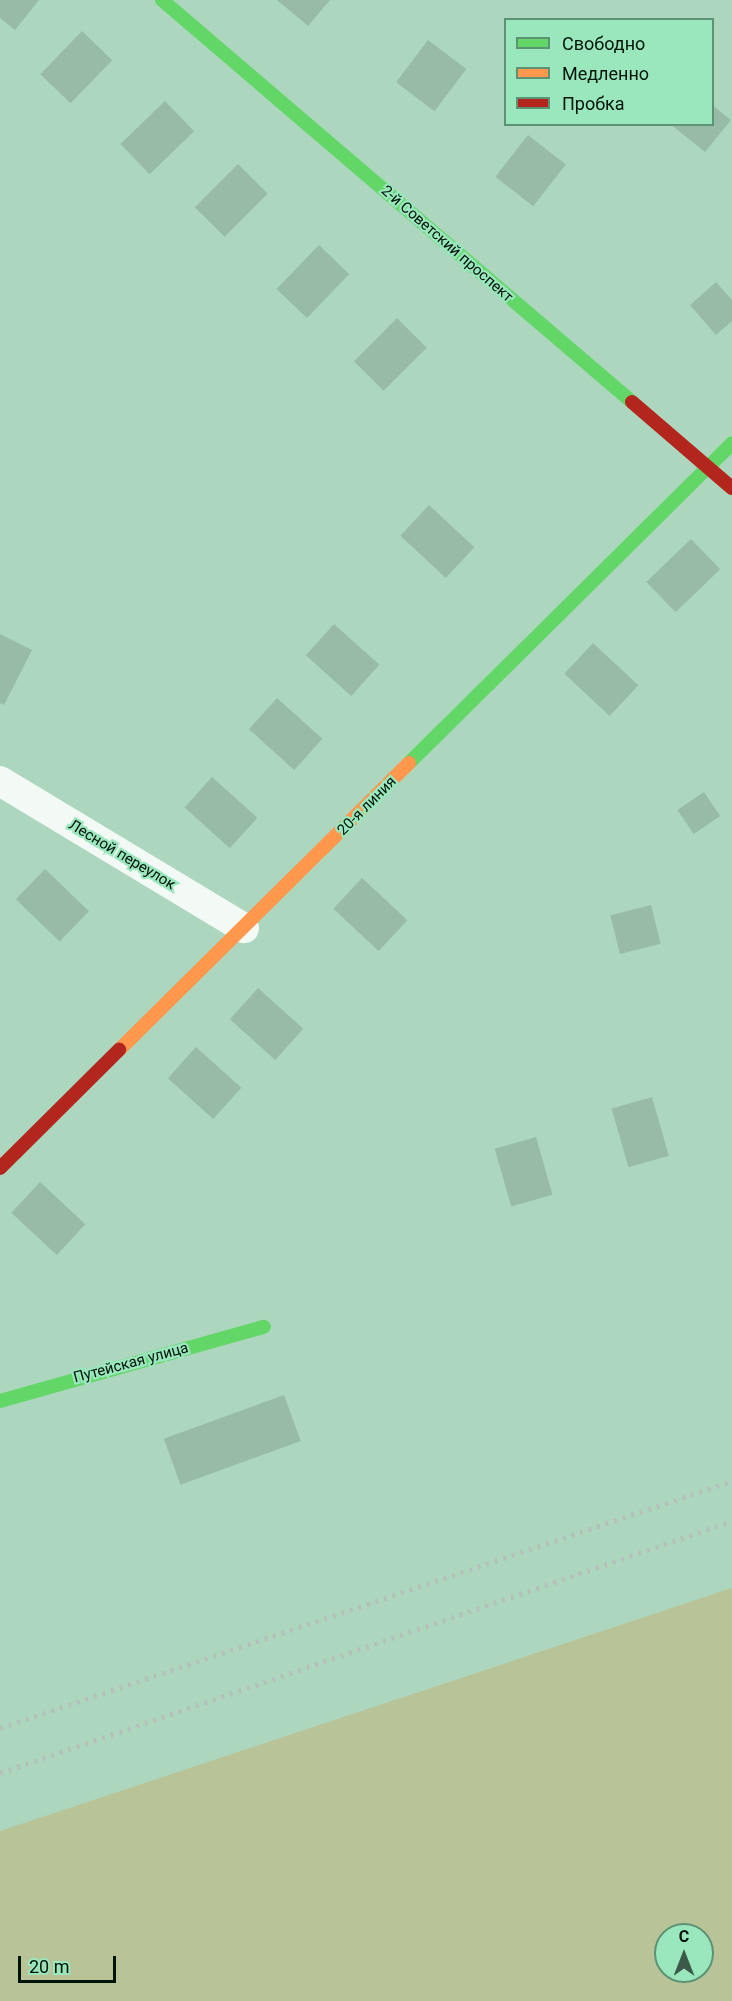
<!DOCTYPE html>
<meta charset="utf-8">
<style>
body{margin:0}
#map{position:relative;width:732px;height:2001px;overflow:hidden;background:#acd6be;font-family:Roboto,sans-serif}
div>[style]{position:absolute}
.green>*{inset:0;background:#b8c497}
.building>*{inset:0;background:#98bba8;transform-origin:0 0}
.street>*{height:30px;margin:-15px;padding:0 15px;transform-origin:15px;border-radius:15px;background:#f3f9f5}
.fast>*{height:14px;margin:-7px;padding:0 7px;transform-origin:7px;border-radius:7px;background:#63d668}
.slow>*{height:14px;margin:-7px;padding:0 7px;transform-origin:7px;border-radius:7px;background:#ff974d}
.jam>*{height:14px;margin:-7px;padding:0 7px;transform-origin:7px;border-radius:7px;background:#b3261e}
.rail>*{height:4.5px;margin-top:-2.25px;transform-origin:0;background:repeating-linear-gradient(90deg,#b5c0ba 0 3px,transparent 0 9px)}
span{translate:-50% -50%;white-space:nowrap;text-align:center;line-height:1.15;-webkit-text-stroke:4.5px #9ae7bd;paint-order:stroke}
.street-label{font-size:15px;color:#001409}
.legend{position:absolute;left:504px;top:18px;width:210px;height:108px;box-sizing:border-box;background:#9ae7bd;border:2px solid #5c9375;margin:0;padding:8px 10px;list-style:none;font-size:18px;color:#001409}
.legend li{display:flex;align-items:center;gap:12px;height:30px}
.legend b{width:30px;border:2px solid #5c9375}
.north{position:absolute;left:654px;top:1923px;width:60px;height:60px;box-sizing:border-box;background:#9ae7bd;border:2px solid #5c9375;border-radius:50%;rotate:0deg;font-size:16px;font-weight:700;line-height:24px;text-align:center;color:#001409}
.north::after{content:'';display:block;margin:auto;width:21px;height:27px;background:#3c5848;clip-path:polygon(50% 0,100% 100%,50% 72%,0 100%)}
.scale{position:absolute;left:18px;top:1956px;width:98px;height:27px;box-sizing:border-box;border:3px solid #001409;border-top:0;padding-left:8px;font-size:18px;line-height:21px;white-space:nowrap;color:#001409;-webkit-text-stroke:4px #9ae7bd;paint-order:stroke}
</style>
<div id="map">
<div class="green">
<i style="clip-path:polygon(evenodd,732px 1588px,732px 2001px,0 2001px,0 1831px,732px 1588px,666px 1935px,702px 1935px,702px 1971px,666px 1971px,666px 1935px)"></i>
</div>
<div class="building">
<i style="clip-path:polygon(0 0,39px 0,15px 30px,0 18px)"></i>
<i style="clip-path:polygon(277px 0,330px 0,308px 26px)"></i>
<i style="left:82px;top:31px;width:42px;height:60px;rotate:44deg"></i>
<i style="left:428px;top:40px;width:48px;height:53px;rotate:37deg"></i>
<i style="left:165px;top:101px;width:42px;height:62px;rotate:46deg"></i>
<i style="clip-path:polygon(712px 105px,731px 120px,705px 152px,670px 124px,712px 124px)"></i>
<i style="left:528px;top:135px;width:48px;height:53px;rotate:38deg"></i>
<i style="left:238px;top:164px;width:42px;height:61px;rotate:45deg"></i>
<i style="left:319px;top:245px;width:42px;height:61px;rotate:44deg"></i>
<i style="clip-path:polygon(716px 282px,732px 300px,732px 321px,716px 335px,690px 305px)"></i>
<i style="left:397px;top:318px;width:42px;height:61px;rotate:45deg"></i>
<i style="left:429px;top:505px;width:62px;height:42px;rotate:43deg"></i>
<i style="left:691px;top:539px;width:42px;height:62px;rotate:46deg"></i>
<i style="left:334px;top:624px;width:61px;height:42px;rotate:42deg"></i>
<i style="clip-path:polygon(0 634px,32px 650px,4px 705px,0 703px)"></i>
<i style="left:593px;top:643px;width:62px;height:42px;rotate:43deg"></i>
<i style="left:277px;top:698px;width:61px;height:42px;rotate:42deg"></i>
<i style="left:212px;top:777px;width:61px;height:41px;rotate:42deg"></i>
<i style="left:704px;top:792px;width:29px;height:32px;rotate:56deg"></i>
<i style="left:45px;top:869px;width:61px;height:42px;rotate:44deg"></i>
<i style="left:362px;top:878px;width:62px;height:42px;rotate:43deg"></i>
<i style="left:651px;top:905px;width:40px;height:42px;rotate:76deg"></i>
<i style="left:258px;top:988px;width:61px;height:42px;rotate:42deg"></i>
<i style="left:196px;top:1047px;width:61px;height:42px;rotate:42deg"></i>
<i style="left:652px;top:1097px;width:61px;height:42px;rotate:74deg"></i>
<i style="left:536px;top:1137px;width:60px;height:43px;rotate:74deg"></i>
<i style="left:40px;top:1182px;width:62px;height:42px;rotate:43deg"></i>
<i style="left:284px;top:1395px;width:49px;height:128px;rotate:70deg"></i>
</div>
<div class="street">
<i style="left:0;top:781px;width:285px;rotate:31.1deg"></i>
</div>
<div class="fast">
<i style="left:162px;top:0;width:618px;rotate:40.54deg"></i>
<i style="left:409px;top:763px;width:455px;rotate:-44.7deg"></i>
<i style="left:0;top:1401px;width:274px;rotate:-15.7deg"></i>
</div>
<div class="slow">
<i style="left:119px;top:1050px;width:408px;rotate:-44.7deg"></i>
</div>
<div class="jam">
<i style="left:632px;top:402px;width:132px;rotate:40.7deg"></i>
<i style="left:0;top:1168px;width:168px;rotate:-44.8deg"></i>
</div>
<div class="rail">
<i style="left:0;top:1728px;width:773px;rotate:-18.65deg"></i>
<i style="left:0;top:1773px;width:774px;rotate:-19deg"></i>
</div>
<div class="street-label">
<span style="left:447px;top:244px;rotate:41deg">2-й Советский проспект</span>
<span style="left:367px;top:806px;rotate:-45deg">20-я линия</span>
<span style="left:122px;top:855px;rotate:31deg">Лесной переулок</span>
<span style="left:131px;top:1363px;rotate:-15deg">Путейская улица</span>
</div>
<ul class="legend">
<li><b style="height:8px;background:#63d668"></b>Свободно</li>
<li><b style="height:8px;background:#ff974d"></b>Медленно</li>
<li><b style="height:8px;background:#b3261e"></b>Пробка</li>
</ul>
<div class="north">С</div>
<div class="scale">20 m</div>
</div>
